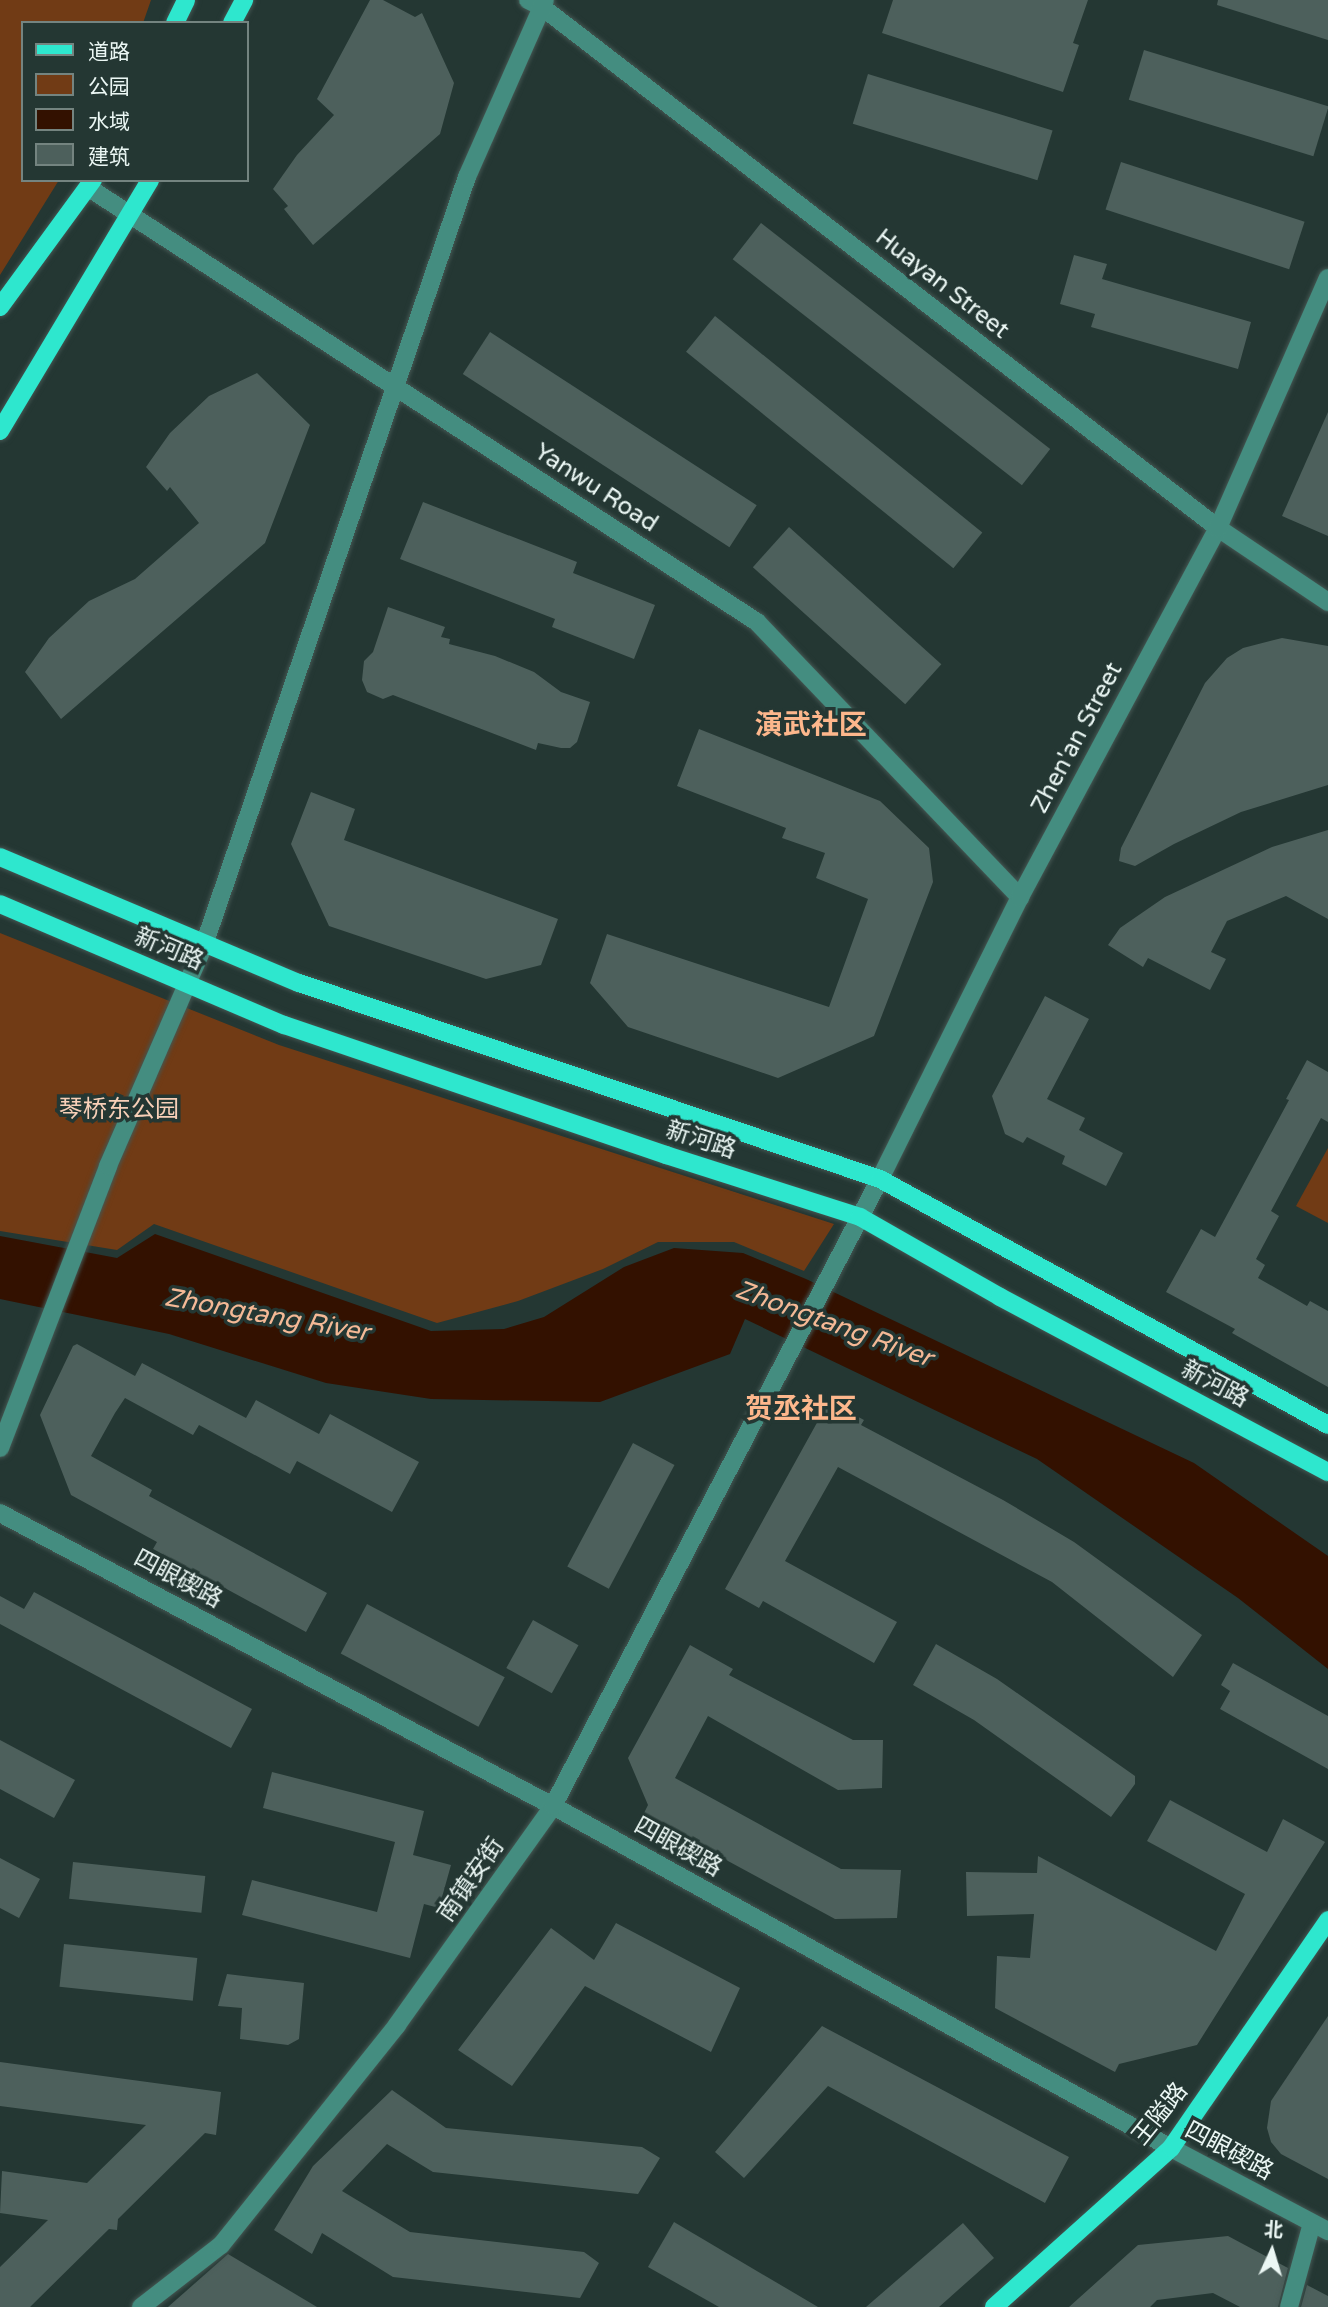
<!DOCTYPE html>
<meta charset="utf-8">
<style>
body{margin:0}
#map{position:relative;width:1328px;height:2307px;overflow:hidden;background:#243733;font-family:"Varela Round","Noto Sans SC",sans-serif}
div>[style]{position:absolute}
.green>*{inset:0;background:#713b15}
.water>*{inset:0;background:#310}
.building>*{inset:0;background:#4d605c;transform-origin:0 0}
.roads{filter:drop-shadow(0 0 2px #445652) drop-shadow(0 0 2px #445652)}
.minor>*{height:18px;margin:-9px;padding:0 9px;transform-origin:9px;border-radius:9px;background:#448d80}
.major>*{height:18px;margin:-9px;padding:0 9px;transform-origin:9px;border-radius:9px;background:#2ee7ce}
span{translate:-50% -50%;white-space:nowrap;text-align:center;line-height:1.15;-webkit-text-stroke:7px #243733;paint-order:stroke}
.street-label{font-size:24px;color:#ebf7f4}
.park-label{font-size:24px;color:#f8d0b8}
.water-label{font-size:26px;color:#f4b996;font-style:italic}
.quarter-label{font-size:28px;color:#fdb78c;font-weight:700}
.legend{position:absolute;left:21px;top:21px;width:228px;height:161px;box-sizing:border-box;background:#243733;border:2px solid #748480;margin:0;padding:9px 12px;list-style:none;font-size:21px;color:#ebf7f4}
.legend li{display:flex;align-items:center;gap:14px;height:35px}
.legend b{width:35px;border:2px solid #748480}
.north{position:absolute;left:1237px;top:2216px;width:70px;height:70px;-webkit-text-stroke:5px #243733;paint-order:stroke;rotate:4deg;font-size:19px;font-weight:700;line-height:28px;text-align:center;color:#ebf7f4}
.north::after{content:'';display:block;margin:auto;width:24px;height:32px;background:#ebf7f4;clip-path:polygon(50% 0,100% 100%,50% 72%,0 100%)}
</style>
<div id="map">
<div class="green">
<i style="clip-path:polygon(0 0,151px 0,143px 23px,23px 23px,23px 180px,59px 180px,0 275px)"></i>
<i style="clip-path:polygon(0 933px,279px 1045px,834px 1224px,804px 1271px,734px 1242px,658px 1242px,603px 1269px,518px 1301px,437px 1323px,154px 1224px,117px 1250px,0 1231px)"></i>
<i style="clip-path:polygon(1328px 1148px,1328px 1223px,1296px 1206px)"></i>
</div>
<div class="water">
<i style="clip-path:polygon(155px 1234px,431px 1331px,504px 1329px,544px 1317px,624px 1267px,674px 1248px,743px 1253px,806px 1279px,1194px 1463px,1328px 1556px,1328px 1669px,1238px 1598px,1037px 1459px,745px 1319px,730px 1354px,600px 1402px,431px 1399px,326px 1383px,169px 1334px,0 1299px,0 1236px,117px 1258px)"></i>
</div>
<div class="building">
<i style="clip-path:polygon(370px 0,383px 0,415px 17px,422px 13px,454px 83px,440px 134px,313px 245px,284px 209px,288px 206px,273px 189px,297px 155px,334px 115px,317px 99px)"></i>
<i style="clip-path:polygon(893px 0,1088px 0,1073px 43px,1079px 45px,1063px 92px,882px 33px)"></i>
<i style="clip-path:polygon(1218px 0,1328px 0,1328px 40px,1217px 5px)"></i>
<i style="left:1144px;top:50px;width:193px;height:52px;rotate:17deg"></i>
<i style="left:868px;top:74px;width:193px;height:52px;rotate:17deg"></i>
<i style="left:1121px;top:162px;width:193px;height:50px;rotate:18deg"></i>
<i style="left:761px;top:223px;width:367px;height:46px;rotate:38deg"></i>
<i style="clip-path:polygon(1074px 255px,1107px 264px,1102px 279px,1251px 322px,1238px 369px,1091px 327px,1095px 314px,1060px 304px)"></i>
<i style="left:715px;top:316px;width:344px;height:46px;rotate:39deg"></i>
<i style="left:490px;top:332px;width:318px;height:50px;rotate:33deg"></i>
<i style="clip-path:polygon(257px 373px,310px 425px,265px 543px,61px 719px,25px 672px,49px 638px,89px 601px,135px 579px,199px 523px,170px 487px,167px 491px,146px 467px,170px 433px,209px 396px)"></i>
<i style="clip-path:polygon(1328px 412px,1328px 536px,1282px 516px)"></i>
<i style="clip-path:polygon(423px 502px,577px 562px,573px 573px,655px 605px,634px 659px,552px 627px,555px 619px,400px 559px)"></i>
<i style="left:789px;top:527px;width:205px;height:54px;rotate:42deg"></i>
<i style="clip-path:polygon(388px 607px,445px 627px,441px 637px,450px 639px,449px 644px,495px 656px,534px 672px,561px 692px,590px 702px,577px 742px,570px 748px,561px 748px,538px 743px,536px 750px,393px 695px,383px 699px,367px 692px,362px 680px,364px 661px,373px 652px)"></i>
<i style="clip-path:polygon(1282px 638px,1328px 646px,1328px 785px,1241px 812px,1174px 844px,1135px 866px,1119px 861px,1121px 848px,1205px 683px,1227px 658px,1243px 648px)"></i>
<i style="clip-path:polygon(699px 729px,880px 801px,929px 848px,933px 882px,874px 1036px,778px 1078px,628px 1027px,590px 983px,607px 934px,829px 1007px,868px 899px,816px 878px,825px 853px,782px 838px,786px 828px,677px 786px)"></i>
<i style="clip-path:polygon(311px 792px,355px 809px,344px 840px,558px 919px,541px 965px,486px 979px,329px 926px,291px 844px)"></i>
<i style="clip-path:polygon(1328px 830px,1328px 919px,1286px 896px,1227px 921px,1211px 952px,1226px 959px,1210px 990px,1148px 958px,1143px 967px,1108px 945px,1120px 928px,1165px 897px,1272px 847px)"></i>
<i style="clip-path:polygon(1045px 996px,1089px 1019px,1047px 1099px,1085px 1118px,1079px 1130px,1123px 1153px,1106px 1186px,1062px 1164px,1065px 1156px,1027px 1137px,1023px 1143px,1005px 1134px,992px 1096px)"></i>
<i style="clip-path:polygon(1307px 1060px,1328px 1072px,1328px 1122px,1321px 1118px,1271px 1211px,1279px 1216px,1256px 1259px,1265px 1265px,1258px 1278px,1307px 1306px,1310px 1301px,1328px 1311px,1328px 1387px,1232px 1333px,1235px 1329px,1166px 1292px,1201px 1229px,1215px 1237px,1289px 1100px,1286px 1099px)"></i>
<i style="clip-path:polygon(77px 1344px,135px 1376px,142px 1363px,246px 1418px,256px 1400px,319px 1434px,330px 1414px,419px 1462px,392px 1512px,297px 1461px,290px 1474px,199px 1425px,193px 1435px,125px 1398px,115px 1413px,91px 1456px,152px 1490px,149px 1496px,327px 1593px,306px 1632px,153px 1549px,157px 1542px,71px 1495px,40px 1415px,73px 1346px)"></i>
<i style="clip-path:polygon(829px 1401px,864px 1420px,861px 1425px,1003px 1500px,1074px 1542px,1202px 1635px,1173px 1677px,1052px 1582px,838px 1467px,785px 1561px,897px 1622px,874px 1663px,763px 1601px,759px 1608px,725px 1589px)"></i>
<i style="left:633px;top:1443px;width:47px;height:140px;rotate:28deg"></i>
<i style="clip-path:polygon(34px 1592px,252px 1709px,231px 1748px,0 1624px,0 1596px,24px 1609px)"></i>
<i style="left:367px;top:1604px;width:156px;height:56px;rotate:28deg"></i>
<i style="left:533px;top:1620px;width:52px;height:55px;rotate:29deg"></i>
<i style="clip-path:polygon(936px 1644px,997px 1679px,1135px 1776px,1135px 1784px,1111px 1817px,974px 1720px,913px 1685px)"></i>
<i style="clip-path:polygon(690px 1645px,733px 1669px,729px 1675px,853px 1740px,883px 1740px,882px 1788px,838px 1790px,708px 1716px,675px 1778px,841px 1869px,901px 1870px,897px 1918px,835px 1919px,643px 1815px,648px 1805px,628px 1758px)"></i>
<i style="clip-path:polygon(1233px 1663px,1328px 1716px,1328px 1769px,1220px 1709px,1230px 1691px,1221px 1685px)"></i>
<i style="clip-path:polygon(0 1740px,75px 1780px,54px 1818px,0 1789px)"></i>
<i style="clip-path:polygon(272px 1772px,424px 1811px,413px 1855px,451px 1865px,439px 1908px,424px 1904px,410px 1958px,242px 1915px,252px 1880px,377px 1912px,395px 1842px,263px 1808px)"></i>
<i style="clip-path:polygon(1170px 1800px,1267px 1852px,1283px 1819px,1325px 1842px,1197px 2045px,1119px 2064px,1115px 2072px,995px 2008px,997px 1956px,1030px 1958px,1034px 1914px,967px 1916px,966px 1872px,1037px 1873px,1038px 1856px,1216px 1951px,1245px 1894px,1147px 1841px)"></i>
<i style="clip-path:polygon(0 1858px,40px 1879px,19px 1918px,0 1908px)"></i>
<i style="left:73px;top:1862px;width:133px;height:37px;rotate:6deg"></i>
<i style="clip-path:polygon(616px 1923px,740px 1988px,711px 2052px,585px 1986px,512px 2086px,458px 2050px,551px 1928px,594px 1960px)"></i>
<i style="left:64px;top:1944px;width:134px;height:43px;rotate:6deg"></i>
<i style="clip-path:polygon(227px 1974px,304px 1983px,299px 2039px,288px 2045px,240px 2039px,242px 2008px,218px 2006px)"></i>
<i style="clip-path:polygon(1328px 2016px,1328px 2179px,1281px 2154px,1271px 2142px,1267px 2128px,1271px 2101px)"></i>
<i style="clip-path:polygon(822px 2026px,1069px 2157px,1045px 2203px,828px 2086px,744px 2178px,715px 2152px)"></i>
<i style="clip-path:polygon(0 2062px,221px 2092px,216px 2135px,205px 2133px,118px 2219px,117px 2230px,109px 2229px,30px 2307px,0 2307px,0 2267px,48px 2220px,0 2213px,2px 2171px,87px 2183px,146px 2125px,0 2106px)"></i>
<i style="clip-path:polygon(392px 2090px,446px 2128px,642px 2147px,660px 2158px,638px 2194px,433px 2172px,387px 2144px,342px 2191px,410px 2232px,584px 2252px,599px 2263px,580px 2298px,393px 2277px,322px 2233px,312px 2254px,274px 2230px,313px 2166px)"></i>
<i style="clip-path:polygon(674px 2222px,818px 2307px,719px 2307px,648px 2267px)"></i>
<i style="clip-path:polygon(963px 2223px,994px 2258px,939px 2307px,866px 2307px)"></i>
<i style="clip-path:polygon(1228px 2236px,1288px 2268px,1278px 2307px,1240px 2307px,1213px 2293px,1157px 2300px,1150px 2307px,1069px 2307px,1138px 2245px)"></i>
<i style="clip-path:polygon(228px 2254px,317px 2307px,168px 2307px)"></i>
<i style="clip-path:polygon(1307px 2285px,1328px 2296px,1328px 2307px,1301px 2307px)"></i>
</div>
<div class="roads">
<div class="minor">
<i style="left:528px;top:0;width:16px;rotate:27deg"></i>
<i style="left:542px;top:7px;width:853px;rotate:37.62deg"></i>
<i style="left:1218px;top:528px;width:133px;rotate:33.9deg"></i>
<i style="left:89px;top:188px;width:797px;rotate:33.01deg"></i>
<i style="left:757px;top:622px;width:381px;rotate:46.3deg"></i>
<i style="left:0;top:1448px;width:302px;rotate:-69deg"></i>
<i style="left:108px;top:1166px;width:241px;rotate:-66.5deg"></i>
<i style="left:204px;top:945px;width:812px;rotate:-71.1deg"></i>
<i style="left:467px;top:177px;width:193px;rotate:-66.2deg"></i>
<i style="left:0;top:1513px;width:626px;rotate:27.92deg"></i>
<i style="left:553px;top:1806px;width:706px;rotate:28.96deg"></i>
<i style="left:1171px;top:2148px;width:178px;rotate:27.9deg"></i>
<i style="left:141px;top:2307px;width:101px;rotate:-37.8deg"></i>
<i style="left:221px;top:2245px;width:282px;rotate:-51.3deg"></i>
<i style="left:397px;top:2025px;width:269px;rotate:-54.5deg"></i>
<i style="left:553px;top:1806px;width:707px;rotate:-62.46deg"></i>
<i style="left:880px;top:1179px;width:315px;rotate:-63.6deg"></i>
<i style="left:1020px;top:897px;width:419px;rotate:-61.8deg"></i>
<i style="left:1218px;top:528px;width:273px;rotate:-66.3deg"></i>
<i style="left:1289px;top:2307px;width:87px;rotate:-74.7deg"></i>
</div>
<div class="major">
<i style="left:175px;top:23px;width:25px;rotate:-64deg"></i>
<i style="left:232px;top:23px;width:26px;rotate:-62deg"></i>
<i style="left:0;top:307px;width:157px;rotate:-53.8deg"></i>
<i style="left:0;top:431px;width:292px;rotate:-59.1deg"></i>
<i style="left:0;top:857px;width:324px;rotate:22.9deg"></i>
<i style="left:299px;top:983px;width:613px;rotate:18.64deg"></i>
<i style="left:880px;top:1179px;width:511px;rotate:28.77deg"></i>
<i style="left:0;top:904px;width:309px;rotate:23.1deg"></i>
<i style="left:284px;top:1025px;width:404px;rotate:18.8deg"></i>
<i style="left:666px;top:1155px;width:204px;rotate:17.7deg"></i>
<i style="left:860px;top:1217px;width:161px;rotate:29.7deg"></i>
<i style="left:1000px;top:1297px;width:372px;rotate:28.1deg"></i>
<i style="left:994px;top:2307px;width:238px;rotate:-41.9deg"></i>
<i style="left:1171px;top:2148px;width:277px;rotate:-55.4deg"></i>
</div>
</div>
<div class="street-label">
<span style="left:942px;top:284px;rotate:38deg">Huayan Street</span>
<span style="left:596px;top:488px;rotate:33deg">Yanwu Road</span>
<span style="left:1077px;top:738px;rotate:-62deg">Zhen'an Street</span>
<span style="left:169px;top:949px;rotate:23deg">新河路</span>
<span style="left:701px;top:1140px;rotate:18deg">新河路</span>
<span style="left:1215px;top:1384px;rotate:28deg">新河路</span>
<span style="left:178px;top:1579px;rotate:28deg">四眼碶路</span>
<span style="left:678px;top:1847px;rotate:29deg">四眼碶路</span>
<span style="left:471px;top:1880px;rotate:-55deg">南镇安街</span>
<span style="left:1160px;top:2114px;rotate:-51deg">王隘路</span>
<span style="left:1229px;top:2151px;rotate:28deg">四眼碶路</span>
</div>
<div class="park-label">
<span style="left:119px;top:1110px">琴桥东公园</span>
</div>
<div class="water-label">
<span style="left:267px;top:1315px;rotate:10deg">Zhongtang River</span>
<span style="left:834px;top:1324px;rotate:20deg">Zhongtang River</span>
</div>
<div class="quarter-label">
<span style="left:811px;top:725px">演武社区</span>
<span style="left:801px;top:1409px">贺丞社区</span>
</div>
<ul class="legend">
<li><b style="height:9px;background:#2ee7ce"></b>道路</li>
<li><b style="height:19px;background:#713b15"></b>公园</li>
<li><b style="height:19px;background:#310"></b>水域</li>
<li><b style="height:19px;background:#4d605c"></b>建筑</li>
</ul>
<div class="north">北</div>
</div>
